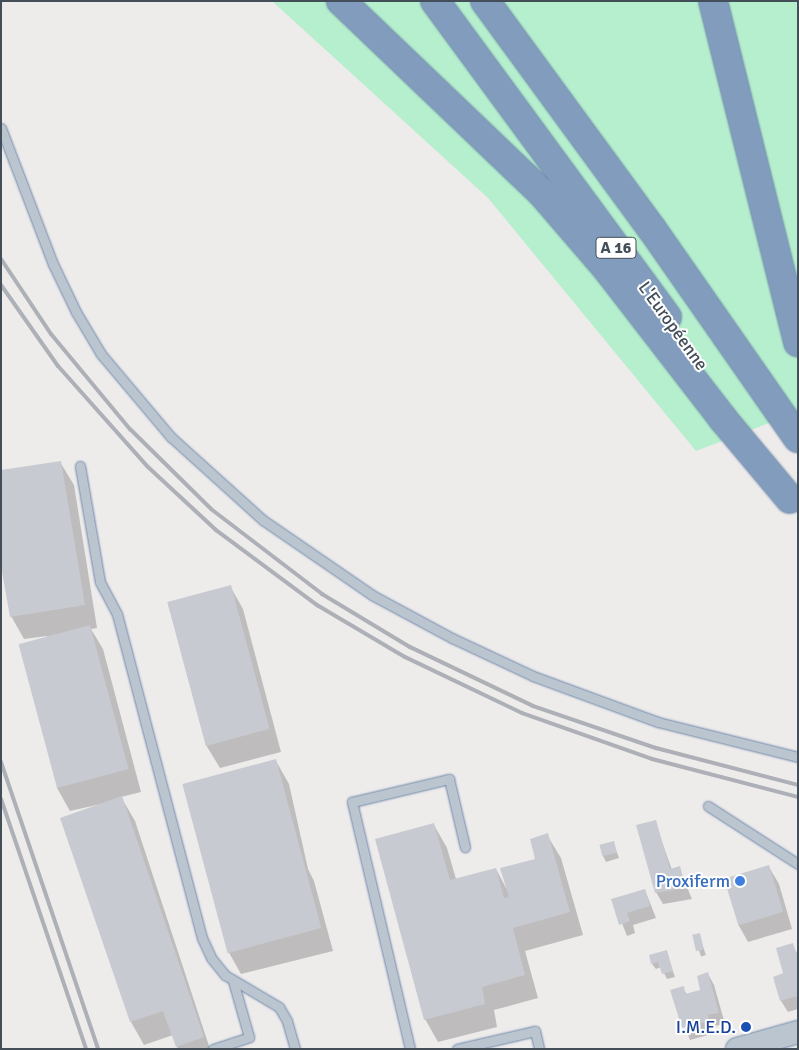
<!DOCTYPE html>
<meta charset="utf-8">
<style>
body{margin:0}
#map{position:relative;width:799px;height:1050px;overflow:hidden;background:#eeebeb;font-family:Signika,sans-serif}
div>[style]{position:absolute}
.green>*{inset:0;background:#b6efce}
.shadow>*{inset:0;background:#0003;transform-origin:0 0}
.building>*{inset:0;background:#c8cad1;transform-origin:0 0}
.roads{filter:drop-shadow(0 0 1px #6c87a8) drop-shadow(0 0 1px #6c87a8)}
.service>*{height:9px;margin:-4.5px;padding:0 4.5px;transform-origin:4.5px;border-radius:4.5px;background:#bbc5cf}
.tertiary>*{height:22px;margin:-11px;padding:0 11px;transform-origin:11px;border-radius:11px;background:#bbc5cf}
.motorway>*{height:28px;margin:-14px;padding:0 14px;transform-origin:14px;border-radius:14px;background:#819cbc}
.rail>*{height:4px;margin:-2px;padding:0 2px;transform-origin:2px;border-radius:2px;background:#adb0b6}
.dots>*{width:14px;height:14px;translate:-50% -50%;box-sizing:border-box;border:2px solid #fff;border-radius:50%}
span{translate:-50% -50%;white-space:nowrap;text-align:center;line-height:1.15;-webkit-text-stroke:4px #fff;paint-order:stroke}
.shield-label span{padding:1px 4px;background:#fff;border:1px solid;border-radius:4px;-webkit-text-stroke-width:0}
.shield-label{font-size:16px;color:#434e59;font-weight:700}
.street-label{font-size:18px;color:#434e59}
.shop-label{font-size:18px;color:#366cbe}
.right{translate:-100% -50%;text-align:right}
.transit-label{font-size:18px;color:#164399}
.frame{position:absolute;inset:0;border:2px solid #434e59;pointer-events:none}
</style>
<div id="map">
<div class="green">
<i style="clip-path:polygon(272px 1px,798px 1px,798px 412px,696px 451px,488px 198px)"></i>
</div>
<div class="shadow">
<i style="clip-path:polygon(60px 462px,74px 485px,97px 628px,91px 629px,103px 649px,141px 792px,121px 797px,135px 821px,210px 1049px,178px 1049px,173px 1035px,144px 1045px,131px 1022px,61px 819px,105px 803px,70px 811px,57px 788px,47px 636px,24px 639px,11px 616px)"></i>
<i style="clip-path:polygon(230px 586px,243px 609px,281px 752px,220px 768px,206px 745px)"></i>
<i style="clip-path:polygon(276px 761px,289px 784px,308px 869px,314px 881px,333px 951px,241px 974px,228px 951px)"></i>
<i style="clip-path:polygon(655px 822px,672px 870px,679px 868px,692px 899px,663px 904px,656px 892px)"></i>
<i style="clip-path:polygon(434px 825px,447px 848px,456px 879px,496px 869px,506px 888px,537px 860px,547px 835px,561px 858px,583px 935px,525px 951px,538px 998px,494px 1010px,497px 1027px,438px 1042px,425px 1019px)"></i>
<i style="clip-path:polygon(613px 842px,619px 858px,606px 862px,603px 856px)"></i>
<i style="clip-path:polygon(769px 867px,779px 884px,792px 929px,748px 942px,738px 924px)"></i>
<i style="clip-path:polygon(645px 890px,656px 918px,633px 925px,635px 933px,627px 936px,613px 900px)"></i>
<i style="left:699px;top:934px;width:22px;height:5px;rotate:72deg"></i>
<i style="clip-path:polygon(792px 945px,798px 955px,798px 1009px,788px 1012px,781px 1001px)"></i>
<i style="clip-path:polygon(666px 952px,675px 977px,667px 979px,661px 967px,656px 969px,652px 964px)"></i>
<i style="clip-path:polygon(708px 974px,714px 985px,725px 1024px,714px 1026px,715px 1033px,690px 1040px,672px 990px,683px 988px,687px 995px,701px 991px)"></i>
</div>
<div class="building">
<i style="clip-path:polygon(61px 461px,85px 605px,10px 617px,1px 566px,1px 470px)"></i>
<i style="left:231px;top:585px;width:149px;height:66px;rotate:75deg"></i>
<i style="left:90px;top:625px;width:149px;height:74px;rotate:75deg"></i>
<i style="left:276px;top:759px;width:175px;height:97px;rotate:75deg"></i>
<i style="clip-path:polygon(122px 796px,204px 1037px,176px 1047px,163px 1011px,130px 1022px,60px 818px)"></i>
<i style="clip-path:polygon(656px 820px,670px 869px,680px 866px,686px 888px,655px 893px,636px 825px)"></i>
<i style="clip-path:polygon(434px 823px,450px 880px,496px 868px,504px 898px,509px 897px,500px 868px,535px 859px,530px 839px,548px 833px,570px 912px,513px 928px,525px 975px,482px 987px,485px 1004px,424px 1020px,375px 839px)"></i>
<i style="left:614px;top:841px;width:12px;height:15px;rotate:76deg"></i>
<i style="left:769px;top:865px;width:49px;height:47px;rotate:73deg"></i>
<i style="clip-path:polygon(645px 889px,650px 906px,627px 913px,630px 921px,619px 925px,611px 899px)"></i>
<i style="left:700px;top:933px;width:17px;height:8px;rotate:77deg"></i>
<i style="clip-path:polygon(793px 943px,798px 959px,798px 996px,780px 1001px,773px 977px,783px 973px,776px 948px)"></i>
<i style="clip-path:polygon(667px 950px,673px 971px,662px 974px,658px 962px,651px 964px,649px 955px)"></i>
<i style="clip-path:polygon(708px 972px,719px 1013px,708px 1015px,709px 1021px,682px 1028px,670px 990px,684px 986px,685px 994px,700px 990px,697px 976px)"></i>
</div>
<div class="roads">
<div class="service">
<i style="left:1px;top:128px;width:146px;rotate:69.1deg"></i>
<i style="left:53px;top:264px;width:53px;rotate:64.4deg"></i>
<i style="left:76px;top:312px;width:49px;rotate:59.2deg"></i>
<i style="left:101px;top:354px;width:109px;rotate:49.9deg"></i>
<i style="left:171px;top:437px;width:124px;rotate:42.1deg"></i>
<i style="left:263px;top:520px;width:132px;rotate:34.5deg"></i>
<i style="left:372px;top:595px;width:91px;rotate:28.3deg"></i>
<i style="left:452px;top:638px;width:89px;rotate:25.1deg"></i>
<i style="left:533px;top:676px;width:133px;rotate:20.2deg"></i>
<i style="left:658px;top:722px;width:144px;rotate:14deg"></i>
<i style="left:80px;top:466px;width:118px;rotate:80.2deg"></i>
<i style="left:100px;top:582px;width:36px;rotate:62deg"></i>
<i style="left:117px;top:614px;width:335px;rotate:75.3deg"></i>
<i style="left:202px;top:938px;width:23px;rotate:65deg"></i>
<i style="left:212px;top:959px;width:21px;rotate:51deg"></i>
<i style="left:225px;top:975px;width:63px;rotate:30.7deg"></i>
<i style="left:279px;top:1007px;width:16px;rotate:60deg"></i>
<i style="left:287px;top:1021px;width:29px;rotate:74deg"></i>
<i style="left:708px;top:806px;width:107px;rotate:32.8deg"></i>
<i style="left:213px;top:1049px;width:38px;rotate:-18deg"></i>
<i style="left:249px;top:1037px;width:58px;rotate:-105.9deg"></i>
<i style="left:410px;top:1049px;width:254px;rotate:-103.2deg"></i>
<i style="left:352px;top:802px;width:100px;rotate:-13.3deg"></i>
<i style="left:449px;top:779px;width:70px;rotate:76.8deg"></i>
<i style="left:457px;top:1049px;width:80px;rotate:-13deg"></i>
<i style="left:535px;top:1031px;width:18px;rotate:77deg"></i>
</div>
<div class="tertiary">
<i style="left:737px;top:1049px;width:63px;rotate:-15.6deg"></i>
</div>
<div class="motorway">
<i style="left:341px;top:1px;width:277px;rotate:43.7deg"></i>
<i style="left:541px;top:192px;width:103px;rotate:49.3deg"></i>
<i style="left:608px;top:270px;width:188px;rotate:52.3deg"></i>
<i style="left:723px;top:419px;width:104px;rotate:50.1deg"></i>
<i style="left:435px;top:1px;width:392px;rotate:53.7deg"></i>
<i style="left:485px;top:1px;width:283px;rotate:53.8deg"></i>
<i style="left:652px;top:229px;width:255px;rotate:55.1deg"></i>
<i style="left:713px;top:1px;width:352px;rotate:76deg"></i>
</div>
</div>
<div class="rail">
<i style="left:1px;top:259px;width:90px;rotate:56.3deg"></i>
<i style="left:51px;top:334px;width:124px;rotate:50.3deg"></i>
<i style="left:130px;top:429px;width:114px;rotate:44.6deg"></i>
<i style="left:211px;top:509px;width:140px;rotate:37.4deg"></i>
<i style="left:322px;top:594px;width:103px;rotate:31.1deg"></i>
<i style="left:410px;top:647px;width:136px;rotate:25.6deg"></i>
<i style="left:533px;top:706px;width:130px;rotate:18.9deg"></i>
<i style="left:656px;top:748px;width:147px;rotate:14.6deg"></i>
<i style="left:1px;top:285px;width:99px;rotate:54.9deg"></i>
<i style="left:58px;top:366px;width:135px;rotate:48.3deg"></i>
<i style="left:148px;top:467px;width:93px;rotate:42.8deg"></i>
<i style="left:216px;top:530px;width:126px;rotate:36.6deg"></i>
<i style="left:317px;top:605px;width:102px;rotate:30.6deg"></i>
<i style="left:405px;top:657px;width:130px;rotate:25.6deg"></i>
<i style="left:522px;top:713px;width:138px;rotate:19.5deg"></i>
<i style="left:652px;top:759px;width:151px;rotate:14.6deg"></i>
<i style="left:1px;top:762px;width:303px;rotate:71.3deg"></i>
<i style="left:1px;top:799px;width:264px;rotate:71.2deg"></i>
</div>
<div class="dots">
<i style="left:740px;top:881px;background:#3f7fe0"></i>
<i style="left:746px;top:1027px;background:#1a4fb4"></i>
</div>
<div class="shield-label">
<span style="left:616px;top:248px">A 16</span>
</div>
<div class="street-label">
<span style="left:673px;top:326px;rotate:54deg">L'Européenne</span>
</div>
<div class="shop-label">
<span class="right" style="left:730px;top:881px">Proxiferm</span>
</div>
<div class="transit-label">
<span class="right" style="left:736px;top:1027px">I.M.E.D.</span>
</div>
<div class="frame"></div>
</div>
